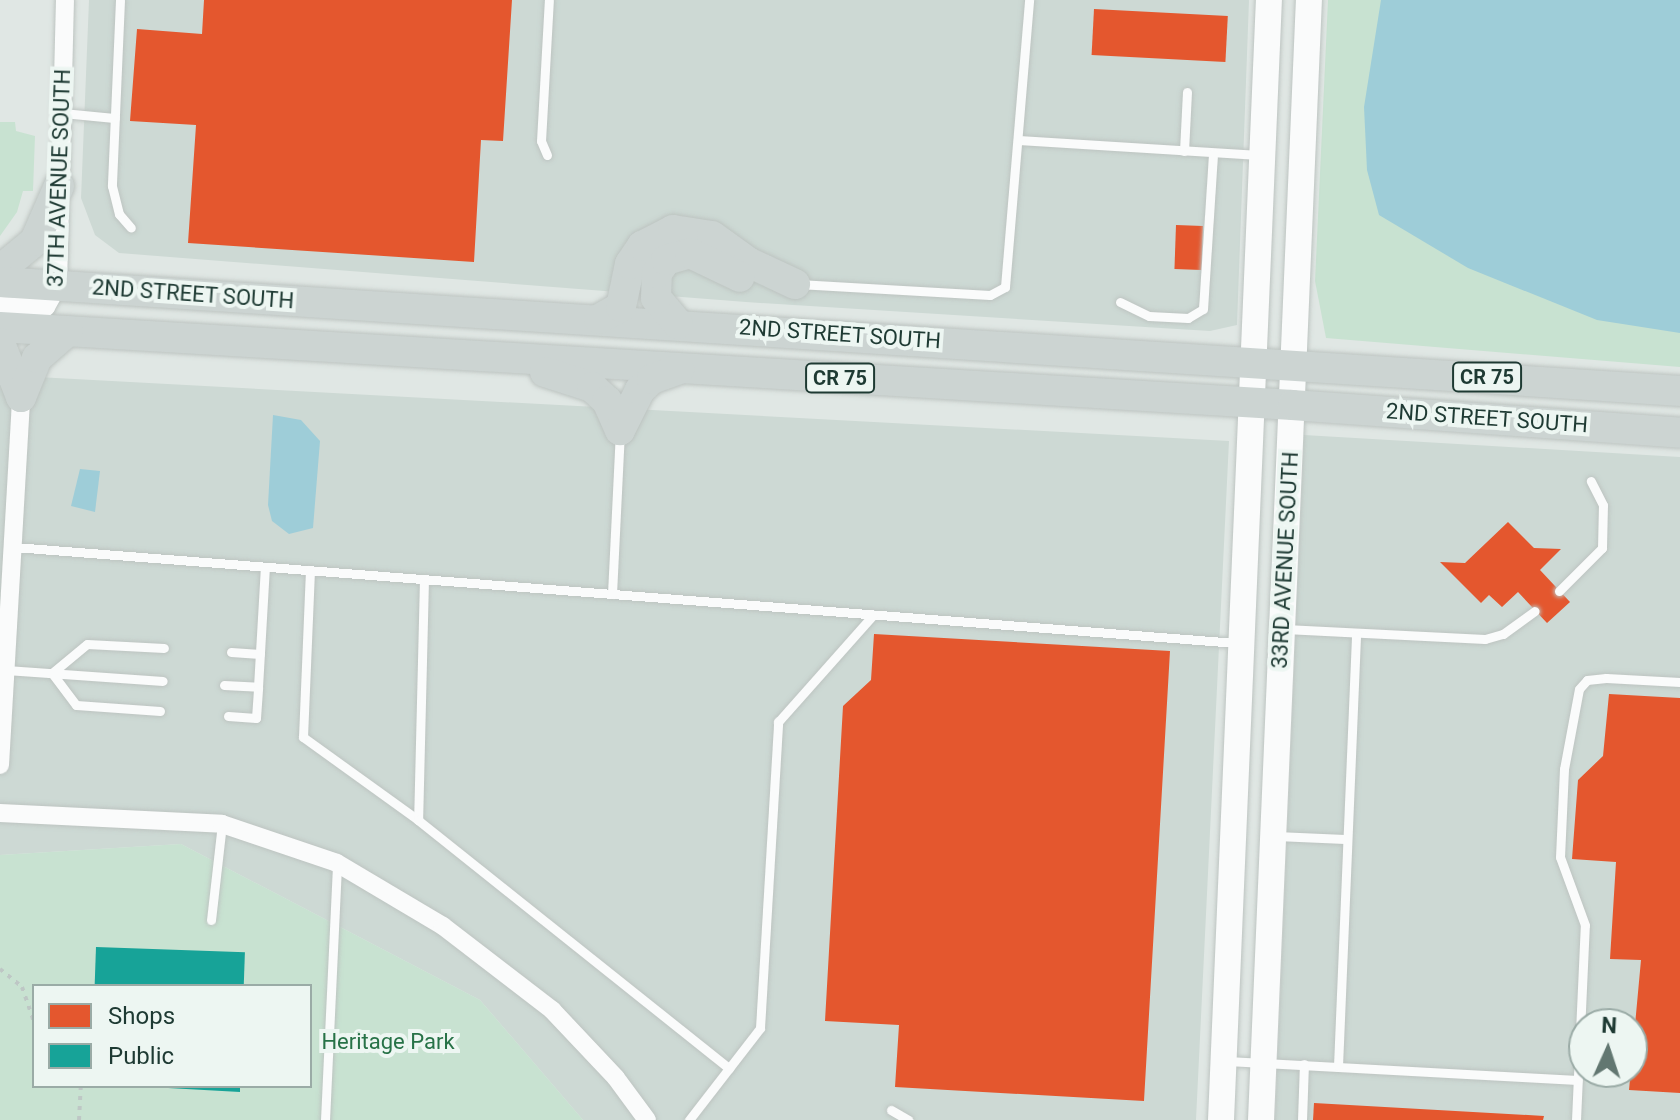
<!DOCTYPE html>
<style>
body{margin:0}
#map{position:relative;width:1680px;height:1120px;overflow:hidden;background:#e0e7e4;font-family:Roboto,sans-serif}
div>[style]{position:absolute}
.built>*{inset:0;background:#cdd9d4}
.green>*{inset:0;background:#c8e2d1}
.water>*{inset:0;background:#9ecdd8}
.shops>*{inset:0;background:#e4572e;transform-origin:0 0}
.public>*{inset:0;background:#17a398;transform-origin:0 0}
.path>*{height:4px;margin-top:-2px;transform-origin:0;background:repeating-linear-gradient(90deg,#bec7c5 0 4px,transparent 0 10px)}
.roads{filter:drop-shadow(0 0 2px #bdc4c1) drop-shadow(0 0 2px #bdc4c1)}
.lane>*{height:9px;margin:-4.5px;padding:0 4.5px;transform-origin:4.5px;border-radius:4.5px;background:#fafbfb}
.street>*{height:18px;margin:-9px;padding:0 9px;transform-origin:9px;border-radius:9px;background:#fafbfb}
.secondary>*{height:26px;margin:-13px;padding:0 13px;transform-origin:13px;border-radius:13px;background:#fafbfb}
.primary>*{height:30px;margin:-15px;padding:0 15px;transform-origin:15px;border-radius:15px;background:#ccd4d2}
span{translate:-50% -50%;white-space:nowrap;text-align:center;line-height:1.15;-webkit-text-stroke:8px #edf6f2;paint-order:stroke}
.shield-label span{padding:2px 6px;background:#edf6f2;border:2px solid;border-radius:6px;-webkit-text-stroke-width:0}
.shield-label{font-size:20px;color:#1e3a33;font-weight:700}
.street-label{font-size:22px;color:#1e3a33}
.park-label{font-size:22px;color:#277247}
.legend{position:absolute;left:32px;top:984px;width:280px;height:104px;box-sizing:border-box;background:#edf6f2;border:2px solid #9aaba6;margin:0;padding:10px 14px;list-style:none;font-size:24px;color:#1e3a33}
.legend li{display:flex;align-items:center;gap:16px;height:40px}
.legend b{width:40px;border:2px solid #9aaba6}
.north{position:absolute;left:1568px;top:1008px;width:80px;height:80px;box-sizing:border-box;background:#edf6f2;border:2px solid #9aaba6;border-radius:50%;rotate:3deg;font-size:22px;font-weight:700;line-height:32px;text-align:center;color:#1e3a33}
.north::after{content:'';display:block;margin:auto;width:28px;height:36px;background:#627771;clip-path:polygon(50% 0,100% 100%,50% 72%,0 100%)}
</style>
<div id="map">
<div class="built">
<i style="clip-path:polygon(89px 0,1249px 0,1237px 325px,1210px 331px,746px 302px,119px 253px,95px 235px,81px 198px)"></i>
<i style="clip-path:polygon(0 375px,1229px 441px,1196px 1120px,583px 1120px,480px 1000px,181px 844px,0 855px)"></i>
<i style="clip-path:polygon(evenodd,1304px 435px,1680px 457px,1680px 1120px,1275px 1120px,1304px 435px,1584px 1024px,1632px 1024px,1632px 1072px,1584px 1072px,1584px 1024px)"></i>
</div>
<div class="green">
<i style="clip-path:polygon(1328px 0,1680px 0,1680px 367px,1326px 338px,1315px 281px)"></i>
<i style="clip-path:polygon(0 122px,15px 122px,16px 131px,35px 136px,33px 191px,23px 191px,17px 212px,0 236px)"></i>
<i style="clip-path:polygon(evenodd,181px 844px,480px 1000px,583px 1120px,0 1120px,0 855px,181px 844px,34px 986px,310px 986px,310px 1086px,34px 1086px,34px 986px)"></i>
</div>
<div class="water">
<i style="clip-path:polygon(1381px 0,1680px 0,1680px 333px,1597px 320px,1468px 268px,1379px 215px,1367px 170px,1364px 107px)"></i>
<i style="clip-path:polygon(273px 415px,301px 420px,320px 441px,313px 528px,289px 534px,272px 521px,268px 505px)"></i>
<i style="clip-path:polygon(80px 469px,100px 471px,95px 512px,71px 506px)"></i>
</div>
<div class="shops">
<i style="clip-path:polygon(204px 0,512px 0,503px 141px,481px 140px,474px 262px,188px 243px,196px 125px,130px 121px,137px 29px,202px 34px)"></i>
<i style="left:1094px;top:9px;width:134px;height:46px;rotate:3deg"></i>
<i style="left:1176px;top:225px;width:27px;height:44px;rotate:2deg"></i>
<i style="clip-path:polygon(1508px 522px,1534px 548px,1561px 549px,1540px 570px,1570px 602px,1547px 623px,1518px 592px,1502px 607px,1489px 595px,1481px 603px,1440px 562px,1465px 563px)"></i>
<i style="clip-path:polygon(874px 634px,1170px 651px,1144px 1101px,895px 1087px,899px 1025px,825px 1021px,843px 706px,871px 680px)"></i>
<i style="clip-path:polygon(1609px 694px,1680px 698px,1680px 1093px,1629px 1090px,1641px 960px,1610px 959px,1616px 862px,1572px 859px,1578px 780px,1603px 756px)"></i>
<i style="clip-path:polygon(1314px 1103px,1544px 1116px,1543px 1120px,1313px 1120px)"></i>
</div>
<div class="public">
<i style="left:96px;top:947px;width:149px;height:39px;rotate:2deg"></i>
<i style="clip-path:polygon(132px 1086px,240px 1086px,240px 1092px)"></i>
</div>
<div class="path">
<i style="left:0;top:969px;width:28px;rotate:39deg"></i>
<i style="left:22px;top:987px;width:37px;rotate:71deg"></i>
<i style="left:79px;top:1120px;width:34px;rotate:-87deg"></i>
</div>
<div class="roads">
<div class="lane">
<i style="left:120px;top:0;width:186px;rotate:92.5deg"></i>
<i style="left:112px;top:186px;width:29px;rotate:76deg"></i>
<i style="left:119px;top:214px;width:18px;rotate:49deg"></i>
<i style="left:62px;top:113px;width:53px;rotate:5.4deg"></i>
<i style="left:1019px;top:140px;width:240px;rotate:3.6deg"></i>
<i style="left:1184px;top:151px;width:59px;rotate:-87.1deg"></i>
<i style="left:547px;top:155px;width:15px;rotate:-113deg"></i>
<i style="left:541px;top:141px;width:141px;rotate:-86.8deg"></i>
<i style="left:798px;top:284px;width:192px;rotate:3.3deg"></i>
<i style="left:990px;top:295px;width:17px;rotate:-28deg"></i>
<i style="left:1005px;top:287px;width:288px;rotate:-85.2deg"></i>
<i style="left:1120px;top:302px;width:32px;rotate:26deg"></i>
<i style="left:1149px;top:316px;width:39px;rotate:3deg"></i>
<i style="left:1188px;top:318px;width:17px;rotate:-31deg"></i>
<i style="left:1203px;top:309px;width:156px;rotate:-86.3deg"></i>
<i style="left:14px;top:547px;width:1227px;rotate:4.49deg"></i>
<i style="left:310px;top:570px;width:167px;rotate:92.4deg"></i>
<i style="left:303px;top:737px;width:142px;rotate:35.8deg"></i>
<i style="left:424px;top:579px;width:241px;rotate:91.4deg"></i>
<i style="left:418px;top:820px;width:398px;rotate:38.6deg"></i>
<i style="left:1559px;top:591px;width:61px;rotate:-45deg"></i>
<i style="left:1602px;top:548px;width:43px;rotate:-88.7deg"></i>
<i style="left:1603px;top:505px;width:27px;rotate:-117deg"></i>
<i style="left:612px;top:594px;width:161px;rotate:-87.2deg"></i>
<i style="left:1285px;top:629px;width:200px;rotate:2.9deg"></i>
<i style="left:1485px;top:639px;width:19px;rotate:-16deg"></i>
<i style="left:1503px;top:634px;width:39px;rotate:-36deg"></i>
<i style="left:231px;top:652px;width:29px;rotate:4deg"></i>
<i style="left:6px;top:670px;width:157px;rotate:4deg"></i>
<i style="left:224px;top:685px;width:34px;rotate:3deg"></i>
<i style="left:258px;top:687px;width:120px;rotate:-86.7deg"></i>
<i style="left:160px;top:711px;width:84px;rotate:-175.9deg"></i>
<i style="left:76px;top:705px;width:40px;rotate:-127deg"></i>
<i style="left:52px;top:673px;width:45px;rotate:-39.6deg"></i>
<i style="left:87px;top:644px;width:77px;rotate:3deg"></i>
<i style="left:228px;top:716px;width:28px;rotate:4deg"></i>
<i style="left:256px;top:718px;width:31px;rotate:-86deg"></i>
<i style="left:1275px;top:836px;width:71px;rotate:2.4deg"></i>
<i style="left:211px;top:920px;width:97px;rotate:-83.5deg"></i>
<i style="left:1227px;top:1061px;width:351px;rotate:3.1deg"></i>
<i style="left:1338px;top:1066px;width:433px;rotate:-87.6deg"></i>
<i style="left:891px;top:1110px;width:20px;rotate:30deg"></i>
<i style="left:325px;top:1120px;width:257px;rotate:-87.3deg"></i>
<i style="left:689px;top:1120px;width:116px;rotate:-52.3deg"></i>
<i style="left:760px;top:1028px;width:307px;rotate:-86.6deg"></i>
<i style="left:778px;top:722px;width:143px;rotate:-48.4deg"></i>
<i style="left:1302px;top:1120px;width:56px;rotate:-88deg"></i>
<i style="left:1576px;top:1120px;width:195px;rotate:-87.4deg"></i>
<i style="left:1585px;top:925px;width:72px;rotate:-110.2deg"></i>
<i style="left:1560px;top:857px;width:88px;rotate:-87.4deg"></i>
<i style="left:1564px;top:769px;width:81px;rotate:-79.4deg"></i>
<i style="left:1579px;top:689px;width:12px;rotate:-48deg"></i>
<i style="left:1587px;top:680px;width:19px;rotate:-6deg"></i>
<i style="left:1606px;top:678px;width:74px;rotate:3.1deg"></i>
</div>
<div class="street">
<i style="left:0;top:306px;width:46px;rotate:1.2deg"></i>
<i style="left:46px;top:307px;width:25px;rotate:-61deg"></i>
<i style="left:58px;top:285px;width:285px;rotate:-88.6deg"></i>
<i style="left:0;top:765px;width:369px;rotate:-86.7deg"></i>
<i style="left:0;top:813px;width:222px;rotate:2.8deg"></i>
<i style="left:222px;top:824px;width:121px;rotate:18.7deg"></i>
<i style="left:337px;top:863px;width:123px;rotate:30.7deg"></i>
<i style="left:443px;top:926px;width:138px;rotate:37.6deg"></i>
<i style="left:552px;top:1010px;width:93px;rotate:46.7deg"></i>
<i style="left:616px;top:1078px;width:52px;rotate:53.6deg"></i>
</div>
<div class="secondary">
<i style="left:1221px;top:1120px;width:1121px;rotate:-87.55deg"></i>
<i style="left:1261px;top:1120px;width:1121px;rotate:-87.55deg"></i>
</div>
<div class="primary">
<i style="left:0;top:270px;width:45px;rotate:-39.6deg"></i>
<i style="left:35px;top:241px;width:60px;rotate:-66.4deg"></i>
<i style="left:0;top:282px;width:1684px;rotate:3.71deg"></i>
<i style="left:599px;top:319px;width:25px;rotate:-29deg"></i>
<i style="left:621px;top:307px;width:44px;rotate:-78.2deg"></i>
<i style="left:630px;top:264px;width:22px;rotate:-56deg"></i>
<i style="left:642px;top:246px;width:35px;rotate:-27deg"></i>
<i style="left:673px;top:230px;width:39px;rotate:9deg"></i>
<i style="left:712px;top:236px;width:44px;rotate:35.8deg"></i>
<i style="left:748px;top:262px;width:52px;rotate:25.1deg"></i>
<i style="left:678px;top:324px;width:34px;rotate:-130deg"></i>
<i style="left:656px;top:298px;width:25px;rotate:-88deg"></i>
<i style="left:657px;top:273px;width:16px;rotate:-55deg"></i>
<i style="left:666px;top:260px;width:25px;rotate:-16deg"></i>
<i style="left:690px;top:253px;width:55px;rotate:25.6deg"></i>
<i style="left:0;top:327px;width:1295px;rotate:3.45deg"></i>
<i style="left:1293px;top:405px;width:388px;rotate:4.1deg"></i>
<i style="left:0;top:343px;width:58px;rotate:68.7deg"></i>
<i style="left:545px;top:372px;width:49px;rotate:17.7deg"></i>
<i style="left:592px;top:387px;width:21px;rotate:43deg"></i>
<i style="left:607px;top:401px;width:32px;rotate:66deg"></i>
<i style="left:21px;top:397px;width:42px;rotate:-67.7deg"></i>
<i style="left:37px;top:358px;width:41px;rotate:-41.1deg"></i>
<i style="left:620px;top:430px;width:45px;rotate:-63.4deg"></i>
<i style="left:640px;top:390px;width:16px;rotate:-43deg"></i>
<i style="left:652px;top:379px;width:29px;rotate:-20deg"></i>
</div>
</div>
<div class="shield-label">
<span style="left:1487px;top:377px">CR 75</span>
<span style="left:840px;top:378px">CR 75</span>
</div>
<div class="street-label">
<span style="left:59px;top:178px;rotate:-88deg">37TH AVENUE SOUTH</span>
<span style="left:193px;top:294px;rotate:4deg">2ND STREET SOUTH</span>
<span style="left:840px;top:334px;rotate:4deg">2ND STREET SOUTH</span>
<span style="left:1487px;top:418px;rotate:4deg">2ND STREET SOUTH</span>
<span style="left:1285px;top:560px;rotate:-87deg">33RD AVENUE SOUTH</span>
</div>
<div class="park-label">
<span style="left:388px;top:1042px">Heritage Park</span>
</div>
<ul class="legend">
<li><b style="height:22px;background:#e4572e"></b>Shops</li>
<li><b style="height:22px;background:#17a398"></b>Public</li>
</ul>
<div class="north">N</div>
</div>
